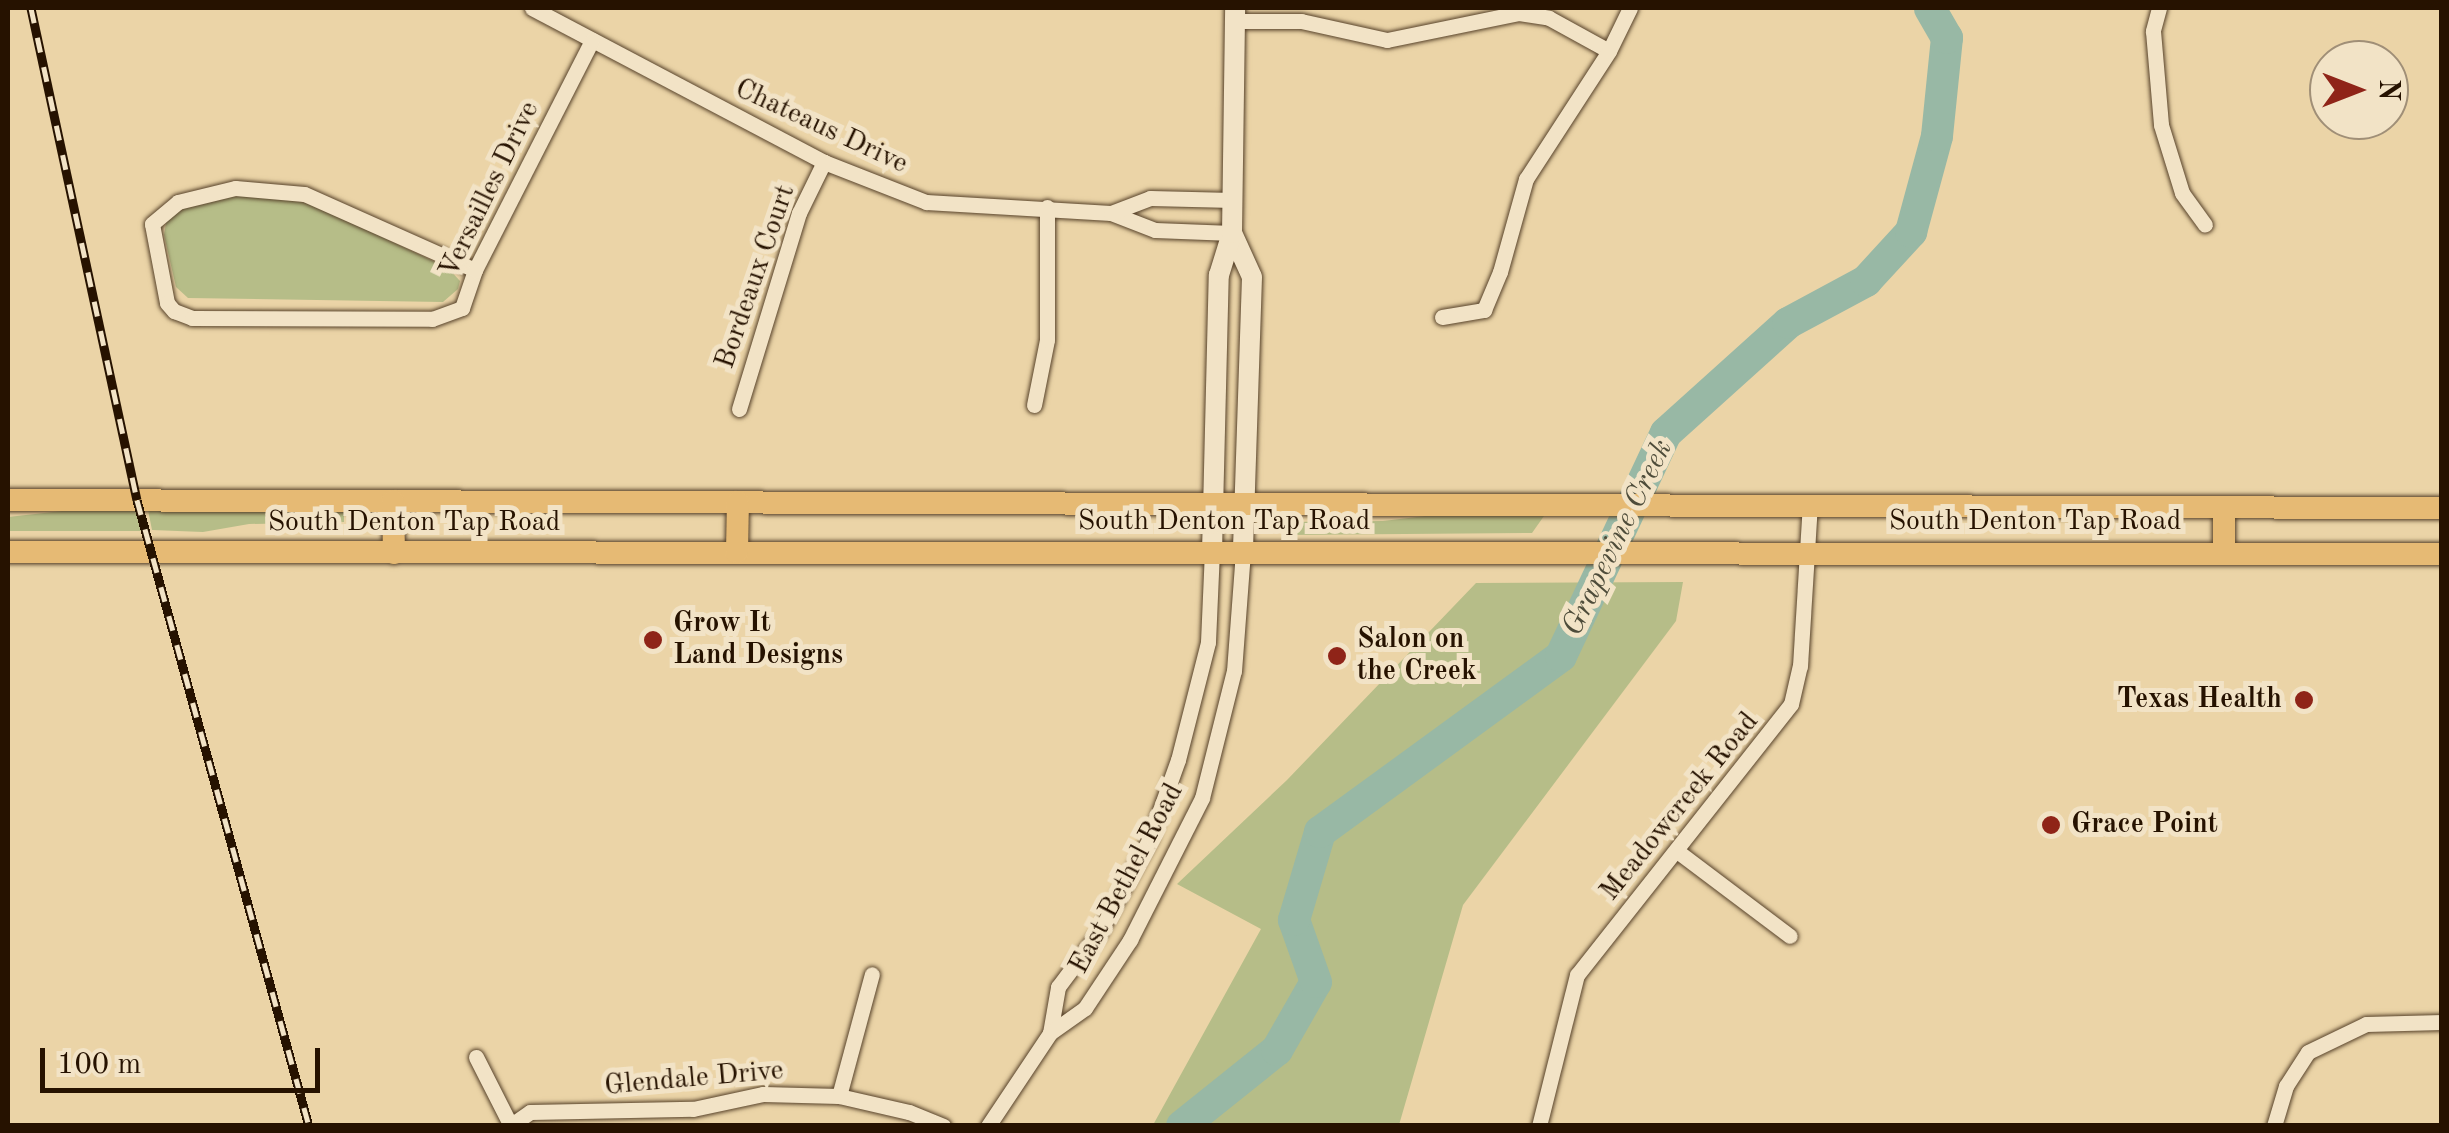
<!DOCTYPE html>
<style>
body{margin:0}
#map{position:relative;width:2449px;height:1133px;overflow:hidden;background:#ebd4a7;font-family:"Old Standard TT",serif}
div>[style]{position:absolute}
.green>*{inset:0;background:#b6bd88}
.river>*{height:32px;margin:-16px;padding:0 16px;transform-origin:16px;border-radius:16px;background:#98b8a5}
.roads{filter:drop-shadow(0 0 2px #57422a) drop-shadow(0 0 2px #57422a)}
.street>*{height:15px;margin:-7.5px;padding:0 7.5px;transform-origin:7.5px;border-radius:7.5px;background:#f2e3c6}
.secondary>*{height:20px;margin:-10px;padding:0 10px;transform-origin:10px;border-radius:10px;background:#f2e3c6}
.primary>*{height:22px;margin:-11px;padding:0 11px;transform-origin:11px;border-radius:11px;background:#e6ba74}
.rail>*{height:9px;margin-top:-4.5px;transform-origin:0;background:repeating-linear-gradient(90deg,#f2e3c6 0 15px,#261200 0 30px);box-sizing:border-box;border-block:2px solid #261200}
.dots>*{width:28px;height:28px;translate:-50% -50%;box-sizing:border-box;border:5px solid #f2e3c6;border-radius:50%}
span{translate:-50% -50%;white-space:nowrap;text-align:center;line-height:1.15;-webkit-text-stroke:10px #f2e3c6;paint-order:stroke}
.street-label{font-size:28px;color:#261200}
.poi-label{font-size:28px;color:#261200;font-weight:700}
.left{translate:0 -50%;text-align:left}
.right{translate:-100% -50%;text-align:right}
.water-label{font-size:30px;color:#4e4c3a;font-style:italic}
.frame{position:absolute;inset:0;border:10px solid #261200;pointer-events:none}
.north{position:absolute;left:2309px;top:40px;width:100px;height:100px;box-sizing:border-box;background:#f2e3c6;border:2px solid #a08f77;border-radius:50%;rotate:90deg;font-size:28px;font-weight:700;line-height:40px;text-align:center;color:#261200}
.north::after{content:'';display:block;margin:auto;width:35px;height:45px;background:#8f2418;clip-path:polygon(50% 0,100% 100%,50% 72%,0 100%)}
.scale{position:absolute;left:40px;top:1048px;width:280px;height:45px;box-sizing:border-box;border:5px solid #261200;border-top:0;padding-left:12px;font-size:30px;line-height:35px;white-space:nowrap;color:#261200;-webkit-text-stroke:8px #f2e3c6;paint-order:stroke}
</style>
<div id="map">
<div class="green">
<i style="clip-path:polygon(237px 196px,267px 196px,311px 204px,448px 268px,460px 281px,458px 289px,443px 302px,188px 298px,176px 287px,164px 235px,166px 223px,174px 211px)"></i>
<i style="clip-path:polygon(71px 510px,136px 511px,141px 531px,8px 531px,8px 517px)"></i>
<i style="clip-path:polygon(148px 510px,344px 510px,344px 522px,249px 524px,203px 532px,152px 530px)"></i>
<i style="clip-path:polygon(1442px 514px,1544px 516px,1532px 533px,1283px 535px,1283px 522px,1383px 521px)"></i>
<i style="clip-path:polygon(1683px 582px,1676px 621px,1463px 905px,1399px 1125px,1153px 1125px,1261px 929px,1177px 884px,1287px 780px,1476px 583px)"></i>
</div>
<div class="river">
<i style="left:1182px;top:1126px;width:122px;rotate:-38.7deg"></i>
<i style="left:1277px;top:1050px;width:78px;rotate:-60.2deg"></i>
<i style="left:1316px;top:982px;width:66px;rotate:-109.5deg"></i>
<i style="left:1294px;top:920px;width:92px;rotate:-73.5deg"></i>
<i style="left:1320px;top:832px;width:298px;rotate:-36.1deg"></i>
<i style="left:1561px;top:656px;width:246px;rotate:-64.8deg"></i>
<i style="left:1666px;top:433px;width:164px;rotate:-42deg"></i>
<i style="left:1788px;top:323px;width:89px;rotate:-28.3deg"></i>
<i style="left:1866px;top:281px;width:67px;rotate:-47.4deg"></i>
<i style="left:1911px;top:232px;width:99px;rotate:-74.8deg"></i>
<i style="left:1937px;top:136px;width:99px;rotate:-84.2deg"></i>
<i style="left:1947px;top:38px;width:34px;rotate:-120deg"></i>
</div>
<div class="roads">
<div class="street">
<i style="left:532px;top:8px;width:330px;rotate:27.8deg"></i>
<i style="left:824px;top:162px;width:110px;rotate:21.4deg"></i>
<i style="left:926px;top:202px;width:185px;rotate:3.4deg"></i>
<i style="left:1111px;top:213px;width:47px;rotate:21.1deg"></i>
<i style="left:1155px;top:230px;width:77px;rotate:2.2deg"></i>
<i style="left:2159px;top:8px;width:24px;rotate:105deg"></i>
<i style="left:2153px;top:31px;width:94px;rotate:85.1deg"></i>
<i style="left:2161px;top:125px;width:71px;rotate:72.8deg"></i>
<i style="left:2182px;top:193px;width:39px;rotate:54deg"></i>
<i style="left:1235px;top:21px;width:66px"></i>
<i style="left:1301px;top:21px;width:88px;rotate:12.5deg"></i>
<i style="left:1387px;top:40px;width:135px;rotate:-11.6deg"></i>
<i style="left:1519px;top:13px;width:30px;rotate:9deg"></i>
<i style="left:1549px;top:18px;width:68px;rotate:28.8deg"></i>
<i style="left:1111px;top:213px;width:42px;rotate:-21deg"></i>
<i style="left:1150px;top:198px;width:83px;rotate:1.4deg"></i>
<i style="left:475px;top:270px;width:187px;rotate:-156deg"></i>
<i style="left:304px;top:194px;width:69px;rotate:-175deg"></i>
<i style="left:235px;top:188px;width:59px;rotate:166.2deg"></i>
<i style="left:178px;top:202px;width:34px;rotate:140deg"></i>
<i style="left:152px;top:224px;width:80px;rotate:79.2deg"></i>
<i style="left:167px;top:303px;width:11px;rotate:49deg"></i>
<i style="left:174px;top:311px;width:19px;rotate:21deg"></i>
<i style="left:192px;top:318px;width:240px;rotate:0.2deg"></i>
<i style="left:432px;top:319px;width:32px;rotate:-20deg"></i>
<i style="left:462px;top:308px;width:40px;rotate:-71.1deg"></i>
<i style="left:475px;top:270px;width:258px;rotate:-63deg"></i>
<i style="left:1442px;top:317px;width:43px;rotate:-9.5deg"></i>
<i style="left:1484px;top:310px;width:41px;rotate:-67.2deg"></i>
<i style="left:1500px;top:272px;width:97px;rotate:-74.4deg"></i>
<i style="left:1526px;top:179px;width:153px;rotate:-57deg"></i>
<i style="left:1609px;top:51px;width:48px;rotate:-64deg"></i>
<i style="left:1034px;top:405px;width:66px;rotate:-78.7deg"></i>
<i style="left:1047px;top:340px;width:133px;rotate:-90deg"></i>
<i style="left:739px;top:409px;width:205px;rotate:-73deg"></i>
<i style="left:799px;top:213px;width:57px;rotate:-63.9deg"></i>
<i style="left:1677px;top:851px;width:141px;rotate:37deg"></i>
<i style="left:1050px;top:1033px;width:47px;rotate:-80.1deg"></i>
<i style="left:1058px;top:987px;width:70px;rotate:-53.1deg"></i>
<i style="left:1100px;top:931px;width:106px;rotate:-61.7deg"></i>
<i style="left:1150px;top:838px;width:83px;rotate:-70.3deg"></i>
<i style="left:1178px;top:760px;width:122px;rotate:-75.7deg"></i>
<i style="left:1208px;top:642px;width:90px;rotate:-87.5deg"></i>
<i style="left:476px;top:1057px;width:75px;rotate:63.1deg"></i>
<i style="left:839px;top:1096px;width:126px;rotate:-74.9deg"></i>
<i style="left:510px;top:1126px;width:24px;rotate:-35deg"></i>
<i style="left:530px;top:1112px;width:163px;rotate:-1.1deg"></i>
<i style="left:693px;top:1109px;width:72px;rotate:-12.1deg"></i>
<i style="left:763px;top:1094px;width:76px;rotate:1.5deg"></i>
<i style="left:839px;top:1096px;width:72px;rotate:12.9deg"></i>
<i style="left:909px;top:1112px;width:37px;rotate:22deg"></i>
<i style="left:988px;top:1126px;width:112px;rotate:-56.3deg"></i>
<i style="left:1050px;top:1033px;width:43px;rotate:-35.5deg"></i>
<i style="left:1085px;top:1008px;width:82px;rotate:-56.5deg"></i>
<i style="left:1130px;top:940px;width:159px;rotate:-63.1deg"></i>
<i style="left:1202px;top:798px;width:131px;rotate:-75.9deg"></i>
<i style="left:1234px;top:671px;width:119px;rotate:-85.7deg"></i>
<i style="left:1539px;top:1126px;width:156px;rotate:-75.9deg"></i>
<i style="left:1577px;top:975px;width:345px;rotate:-51.7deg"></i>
<i style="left:1791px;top:704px;width:39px;rotate:-77deg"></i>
<i style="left:1800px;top:666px;width:162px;rotate:-86.5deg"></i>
<i style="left:2274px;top:1126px;width:42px;rotate:-73.3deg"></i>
<i style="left:2286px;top:1086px;width:40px;rotate:-57.1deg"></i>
<i style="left:2308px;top:1052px;width:64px;rotate:-25.8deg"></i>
<i style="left:2366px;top:1024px;width:76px;rotate:-1.5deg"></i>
</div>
<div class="secondary">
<i style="left:1232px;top:233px;width:48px;rotate:65.6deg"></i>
<i style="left:1252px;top:277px;width:275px;rotate:91.9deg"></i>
<i style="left:1212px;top:552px;width:277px;rotate:-88.6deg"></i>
<i style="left:1219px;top:275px;width:44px;rotate:-72.8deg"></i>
<i style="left:1232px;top:233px;width:225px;rotate:-89.2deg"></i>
</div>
<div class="primary">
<i style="left:8px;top:500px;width:2434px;rotate:0.19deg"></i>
<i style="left:393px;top:501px;width:52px;rotate:88.9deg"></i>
<i style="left:2224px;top:507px;width:46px;rotate:90deg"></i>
<i style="left:8px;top:552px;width:2434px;rotate:0.05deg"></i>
<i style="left:737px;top:552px;width:50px;rotate:-88.9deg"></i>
</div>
</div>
<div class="rail">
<i style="left:31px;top:8px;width:503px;rotate:77.84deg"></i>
<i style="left:137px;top:500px;width:649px;rotate:74.64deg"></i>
</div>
<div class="dots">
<i style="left:653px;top:640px;background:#8f2418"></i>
<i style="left:1337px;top:656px;background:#8f2418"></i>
<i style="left:2304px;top:700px;background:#8f2418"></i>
<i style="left:2051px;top:825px;background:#8f2418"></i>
</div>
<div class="street-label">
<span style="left:821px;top:127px;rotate:25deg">Chateaus Drive</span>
<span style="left:490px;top:190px;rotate:-64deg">Versailles Drive</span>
<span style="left:756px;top:277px;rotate:-71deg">Bordeaux Court</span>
<span style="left:1224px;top:522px">South Denton Tap Road</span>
<span style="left:2035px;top:522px">South Denton Tap Road</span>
<span style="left:414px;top:523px">South Denton Tap Road</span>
<span style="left:1680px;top:807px;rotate:-51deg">Meadowcreek Road</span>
<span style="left:1127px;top:879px;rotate:-62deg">East Bethel Road</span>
<span style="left:694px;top:1079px;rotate:-5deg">Glendale Drive</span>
</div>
<div class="poi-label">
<span class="left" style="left:673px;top:640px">Grow It<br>Land Designs</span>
<span class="left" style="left:1357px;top:656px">Salon on<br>the Creek</span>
<span class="right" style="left:2282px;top:700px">Texas Health</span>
<span class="left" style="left:2071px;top:825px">Grace Point</span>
</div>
<div class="water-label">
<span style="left:1618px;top:538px;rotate:-64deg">Grapevine Creek</span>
</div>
<div class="frame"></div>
<div class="north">N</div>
<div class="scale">100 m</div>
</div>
